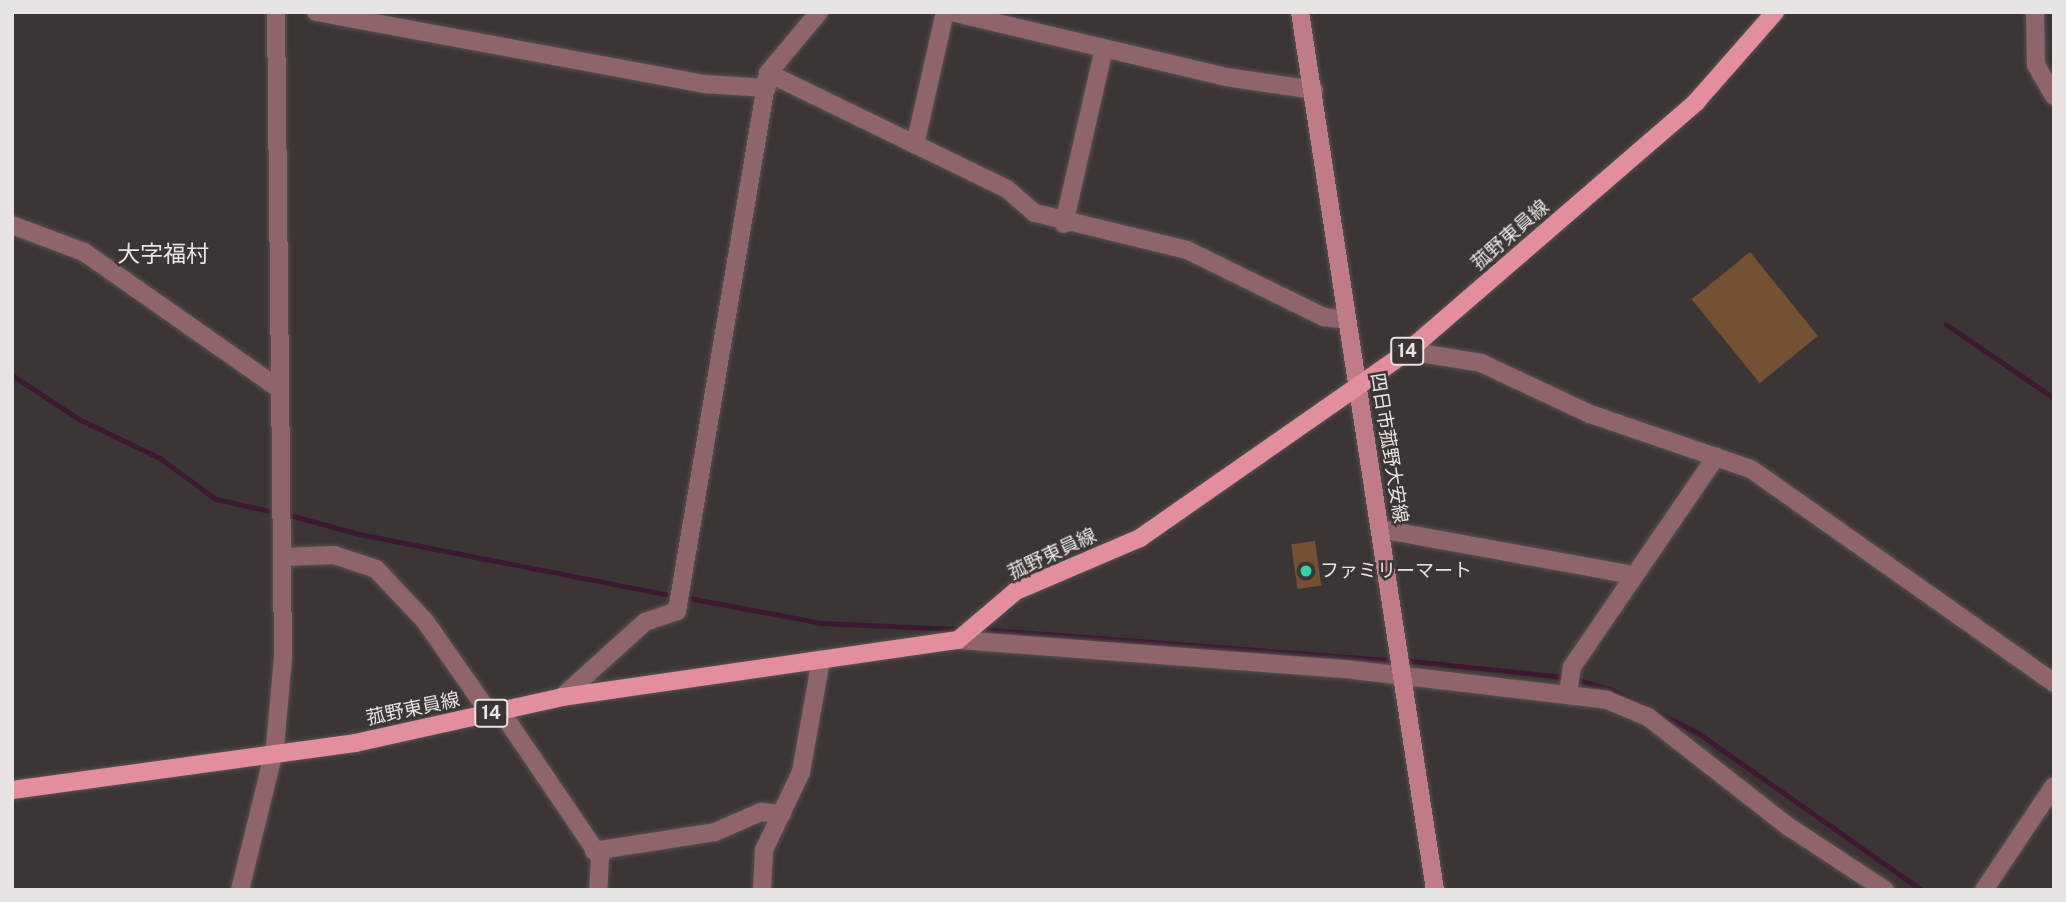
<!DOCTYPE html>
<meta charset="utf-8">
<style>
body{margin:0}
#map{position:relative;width:2066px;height:902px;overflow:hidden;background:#3b3635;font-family:"Public Sans","Noto Sans JP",sans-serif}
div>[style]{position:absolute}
.stream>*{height:4.5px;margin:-2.25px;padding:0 2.25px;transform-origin:2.25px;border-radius:2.25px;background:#3c1930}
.building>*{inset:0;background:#735132;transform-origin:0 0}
.roads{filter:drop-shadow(0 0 2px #575251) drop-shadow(0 0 2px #575251)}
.street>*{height:18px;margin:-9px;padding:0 9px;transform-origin:9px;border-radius:9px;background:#8f646b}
.secondary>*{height:18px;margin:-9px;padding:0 9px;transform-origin:9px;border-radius:9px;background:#bf7c87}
.primary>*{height:18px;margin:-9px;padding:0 9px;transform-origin:9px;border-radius:9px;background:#e38e9c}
.dots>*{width:19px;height:19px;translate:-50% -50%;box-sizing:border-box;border:4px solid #3b3635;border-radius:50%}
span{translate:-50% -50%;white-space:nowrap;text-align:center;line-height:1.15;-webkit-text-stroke:5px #3b3635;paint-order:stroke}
.shield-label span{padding:2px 5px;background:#3b3635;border:2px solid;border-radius:5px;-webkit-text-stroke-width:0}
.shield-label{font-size:18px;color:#e7e4e3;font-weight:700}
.street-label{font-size:19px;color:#e7e4e3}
.poi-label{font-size:19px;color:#e7e4e3}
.left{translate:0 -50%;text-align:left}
.quarter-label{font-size:23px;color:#e7e4e3}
.frame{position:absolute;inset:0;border:14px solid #e7e4e3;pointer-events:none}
</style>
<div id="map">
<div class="stream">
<i style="left:1946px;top:324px;width:131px;rotate:34.4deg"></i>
<i style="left:12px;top:375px;width:80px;rotate:33.3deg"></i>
<i style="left:79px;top:419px;width:90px;rotate:25.7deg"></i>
<i style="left:160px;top:458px;width:69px;rotate:36.2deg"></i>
<i style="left:216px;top:499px;width:64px;rotate:12.7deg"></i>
<i style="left:286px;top:514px;width:76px;rotate:15.3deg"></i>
<i style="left:359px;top:534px;width:322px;rotate:11.1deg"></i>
<i style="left:683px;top:597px;width:141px;rotate:10.6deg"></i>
<i style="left:822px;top:623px;width:140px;rotate:2.5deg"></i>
<i style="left:978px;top:629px;width:418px;rotate:4.3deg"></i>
<i style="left:1403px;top:660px;width:163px;rotate:6deg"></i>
<i style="left:1574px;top:679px;width:37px;rotate:16deg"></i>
<i style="left:1610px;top:689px;width:97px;rotate:26.3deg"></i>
<i style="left:1697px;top:732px;width:275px;rotate:35.1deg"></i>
</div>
<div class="building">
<i style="left:1750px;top:252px;width:108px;height:75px;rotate:51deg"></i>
<i style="left:1315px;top:541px;width:45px;height:24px;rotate:82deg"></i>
</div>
<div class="roads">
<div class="street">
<i style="left:316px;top:12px;width:395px;rotate:10.5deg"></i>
<i style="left:704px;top:84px;width:63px;rotate:3.6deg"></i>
<i style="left:951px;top:12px;width:283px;rotate:13.3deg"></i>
<i style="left:1226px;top:77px;width:89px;rotate:8.4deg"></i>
<i style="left:2035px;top:12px;width:53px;rotate:88.9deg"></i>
<i style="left:2036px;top:65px;width:36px;rotate:60deg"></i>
<i style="left:768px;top:73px;width:266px;rotate:25.9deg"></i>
<i style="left:1007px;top:189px;width:37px;rotate:41deg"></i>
<i style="left:1035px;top:213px;width:156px;rotate:13.7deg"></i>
<i style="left:1187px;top:250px;width:153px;rotate:26.1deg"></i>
<i style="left:1324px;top:317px;width:23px;rotate:7deg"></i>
<i style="left:915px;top:145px;width:136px;rotate:-77.3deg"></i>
<i style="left:1064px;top:224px;width:180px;rotate:-77.2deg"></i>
<i style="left:12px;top:225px;width:77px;rotate:20.6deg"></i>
<i style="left:84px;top:252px;width:236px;rotate:35deg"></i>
<i style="left:1408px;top:351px;width:74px;rotate:9.3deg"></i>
<i style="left:1481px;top:363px;width:120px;rotate:25.1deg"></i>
<i style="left:1590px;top:414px;width:170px;rotate:18.9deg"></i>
<i style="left:1751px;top:469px;width:371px;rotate:35.2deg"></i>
<i style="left:1380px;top:529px;width:257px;rotate:10.3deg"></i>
<i style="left:284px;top:557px;width:50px;rotate:-2.3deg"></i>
<i style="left:334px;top:555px;width:44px;rotate:18.4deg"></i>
<i style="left:376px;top:569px;width:71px;rotate:46.7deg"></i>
<i style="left:425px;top:621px;width:113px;rotate:55deg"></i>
<i style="left:958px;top:640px;width:388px;rotate:4.3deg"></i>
<i style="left:1345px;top:669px;width:264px;rotate:6.7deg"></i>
<i style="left:1607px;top:700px;width:44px;rotate:22.5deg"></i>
<i style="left:1648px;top:717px;width:179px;rotate:38deg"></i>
<i style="left:1789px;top:827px;width:115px;rotate:33.3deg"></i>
<i style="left:1568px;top:692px;width:25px;rotate:-81deg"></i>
<i style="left:1572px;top:667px;width:255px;rotate:-55.6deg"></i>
<i style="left:562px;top:697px;width:112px;rotate:-42.1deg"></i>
<i style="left:645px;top:622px;width:34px;rotate:-19deg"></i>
<i style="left:677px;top:611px;width:546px;rotate:-80.4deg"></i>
<i style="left:768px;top:73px;width:80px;rotate:-50.1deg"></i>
<i style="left:500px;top:710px;width:178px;rotate:55.8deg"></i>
<i style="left:600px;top:857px;width:33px;rotate:93deg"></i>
<i style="left:594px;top:851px;width:122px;rotate:-8.9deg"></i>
<i style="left:715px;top:832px;width:50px;rotate:-23.5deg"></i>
<i style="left:761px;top:812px;width:21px;rotate:5deg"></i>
<i style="left:240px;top:890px;width:147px;rotate:-76.2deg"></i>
<i style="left:275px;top:747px;width:90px;rotate:-84.9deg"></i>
<i style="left:283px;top:657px;width:645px;rotate:-90.62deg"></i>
<i style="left:762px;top:890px;width:40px;rotate:-87.1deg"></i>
<i style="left:764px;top:850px;width:86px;rotate:-64.6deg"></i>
<i style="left:801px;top:772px;width:114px;rotate:-79.9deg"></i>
<i style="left:1984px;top:890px;width:125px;rotate:-56.1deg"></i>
</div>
<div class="secondary">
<i style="left:1300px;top:12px;width:888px;rotate:81.26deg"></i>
</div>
<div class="primary">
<i style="left:12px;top:790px;width:346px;rotate:-7.8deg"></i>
<i style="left:355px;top:743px;width:212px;rotate:-12.5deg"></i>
<i style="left:562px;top:697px;width:400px;rotate:-8.2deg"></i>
<i style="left:958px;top:640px;width:76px;rotate:-40.2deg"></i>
<i style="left:1016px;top:591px;width:135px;rotate:-23.1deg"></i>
<i style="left:1140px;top:538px;width:327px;rotate:-34.9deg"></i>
<i style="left:1408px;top:351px;width:381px;rotate:-40.8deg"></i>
<i style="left:1696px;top:102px;width:120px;rotate:-48.7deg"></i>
</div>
</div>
<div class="dots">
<i style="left:1306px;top:571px;background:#2ed4aa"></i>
</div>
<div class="shield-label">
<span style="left:1407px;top:351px">14</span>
<span style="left:491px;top:713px">14</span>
</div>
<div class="street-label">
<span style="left:1510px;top:235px;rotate:-41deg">菰野東員線</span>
<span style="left:1389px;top:448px;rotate:81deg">四日市菰野大安線</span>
<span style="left:1052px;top:554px;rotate:-25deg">菰野東員線</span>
<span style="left:413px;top:709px;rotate:-12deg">菰野東員線</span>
</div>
<div class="poi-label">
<span class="left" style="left:1320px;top:571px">ファミリーマート</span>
</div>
<div class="quarter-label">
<span style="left:163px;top:254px">大字福村</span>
</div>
<div class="frame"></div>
</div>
